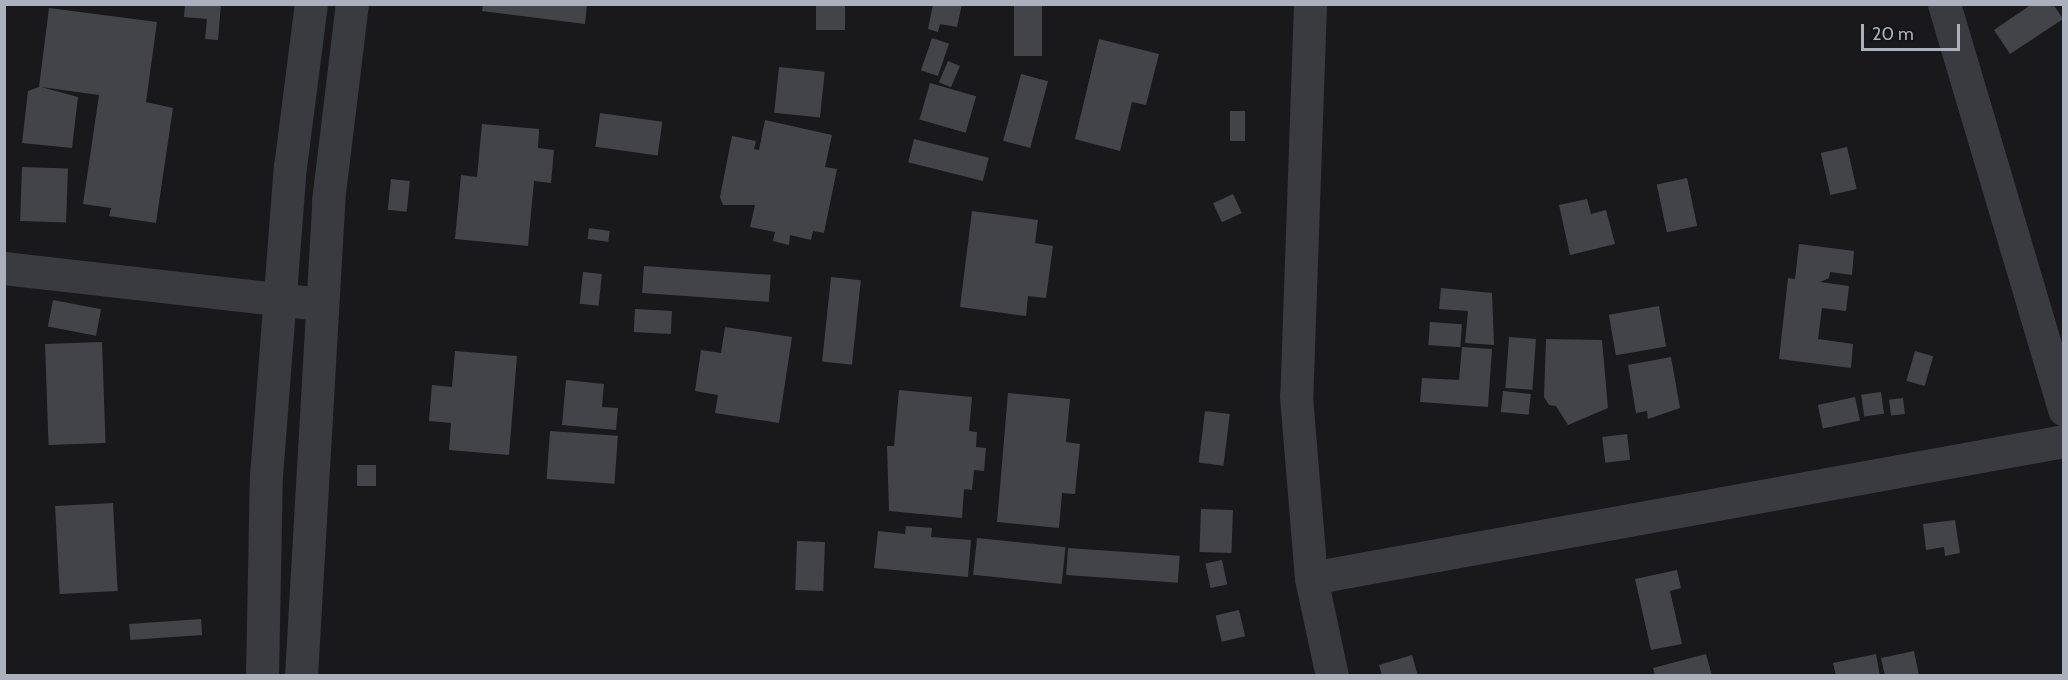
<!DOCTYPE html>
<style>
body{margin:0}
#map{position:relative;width:2068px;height:680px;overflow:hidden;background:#19191c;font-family:Cabin,sans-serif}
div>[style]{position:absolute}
.building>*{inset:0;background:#434449;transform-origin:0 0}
.minor>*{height:33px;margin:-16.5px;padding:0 16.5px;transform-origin:16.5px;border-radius:16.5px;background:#3a3b41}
.tertiary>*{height:33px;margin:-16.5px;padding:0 16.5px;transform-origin:16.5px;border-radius:16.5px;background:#3a3b41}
span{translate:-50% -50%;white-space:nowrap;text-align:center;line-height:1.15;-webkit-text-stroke:4.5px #141417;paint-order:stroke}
.frame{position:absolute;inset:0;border:6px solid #abb1bc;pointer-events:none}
.scale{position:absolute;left:1861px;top:24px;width:99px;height:27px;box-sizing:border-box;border:3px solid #abb1bc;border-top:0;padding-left:8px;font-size:18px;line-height:21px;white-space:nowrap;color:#abb1bc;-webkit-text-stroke:4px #141417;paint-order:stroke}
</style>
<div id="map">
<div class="building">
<i style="clip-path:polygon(185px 4px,221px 4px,218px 40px,205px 39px,207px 19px,184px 17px)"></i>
<i style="clip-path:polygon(483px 4px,587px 4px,585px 24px,482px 11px)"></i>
<i style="left:816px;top:4px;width:29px;height:26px"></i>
<i style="clip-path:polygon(933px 4px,962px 4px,957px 27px,940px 24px,938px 32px,928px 29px)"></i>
<i style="left:1014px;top:4px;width:28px;height:52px"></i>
<i style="clip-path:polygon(2032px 4px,2053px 4px,2063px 19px,2010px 54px,1994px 30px)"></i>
<i style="clip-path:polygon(49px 8px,157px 22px,146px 102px,173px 108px,156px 223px,109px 216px,111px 208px,83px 204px,99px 95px,41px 87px,78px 97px,72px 148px,22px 143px,28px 91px,39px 87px)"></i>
<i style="left:932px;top:38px;width:18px;height:34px;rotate:19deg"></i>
<i style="clip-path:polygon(1099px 39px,1159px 54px,1146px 105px,1132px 102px,1120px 151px,1075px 139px)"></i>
<i style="left:948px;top:61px;width:13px;height:23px;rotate:23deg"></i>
<i style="left:779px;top:67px;width:46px;height:46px;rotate:6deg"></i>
<i style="left:1021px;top:74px;width:28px;height:69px;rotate:15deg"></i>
<i style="left:930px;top:83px;width:48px;height:38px;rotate:16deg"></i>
<i style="left:1230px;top:111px;width:15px;height:30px"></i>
<i style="left:600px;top:113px;width:63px;height:34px;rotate:8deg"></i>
<i style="clip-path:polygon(765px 120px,832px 135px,825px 167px,837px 169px,824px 233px,813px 231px,811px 240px,790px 235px,789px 245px,773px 241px,775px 232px,750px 227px,755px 205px,723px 205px,720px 197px,732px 136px,756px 141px,754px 149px,759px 150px)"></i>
<i style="clip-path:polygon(482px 124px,539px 129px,538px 148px,554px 150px,551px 183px,534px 181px,528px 246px,455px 239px,461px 175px,477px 177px)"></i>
<i style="left:914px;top:139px;width:77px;height:24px;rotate:14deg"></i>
<i style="left:1847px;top:147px;width:43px;height:27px;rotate:77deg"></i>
<i style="left:22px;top:167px;width:46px;height:54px;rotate:2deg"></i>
<i style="left:1687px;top:178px;width:49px;height:31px;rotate:78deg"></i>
<i style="left:391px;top:179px;width:19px;height:31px;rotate:6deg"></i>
<i style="left:1233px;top:194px;width:21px;height:22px;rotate:65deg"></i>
<i style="clip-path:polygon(1587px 199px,1591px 214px,1606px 210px,1615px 244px,1570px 255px,1559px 205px)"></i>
<i style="clip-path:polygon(972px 211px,1038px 220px,1035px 243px,1053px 246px,1046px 298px,1028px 296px,1026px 316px,960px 307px)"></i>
<i style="left:589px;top:228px;width:21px;height:11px;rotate:8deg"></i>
<i style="clip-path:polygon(1799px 244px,1854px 251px,1852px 275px,1830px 272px,1829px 278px,1820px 282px,1849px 286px,1846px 311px,1822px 308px,1818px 339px,1853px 344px,1851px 368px,1779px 359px,1788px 278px,1795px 279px)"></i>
<i style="left:644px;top:266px;width:127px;height:27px;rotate:4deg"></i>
<i style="left:583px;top:272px;width:19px;height:32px;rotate:6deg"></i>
<i style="left:831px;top:277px;width:30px;height:85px;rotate:6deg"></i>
<i style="clip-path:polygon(1441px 288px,1492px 293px,1494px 345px,1465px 343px,1468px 311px,1439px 309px)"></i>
<i style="left:53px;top:300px;width:49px;height:27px;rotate:11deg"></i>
<i style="left:1659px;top:306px;width:41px;height:51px;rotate:80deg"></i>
<i style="left:635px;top:309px;width:37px;height:23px;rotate:3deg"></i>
<i style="left:1430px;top:322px;width:32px;height:23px;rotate:4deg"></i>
<i style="clip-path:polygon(725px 327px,792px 337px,779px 423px,715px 413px,718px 395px,695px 391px,701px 350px,721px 353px)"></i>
<i style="left:1509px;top:337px;width:27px;height:51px;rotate:4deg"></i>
<i style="clip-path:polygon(1546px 339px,1602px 340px,1608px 408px,1568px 425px,1556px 406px,1549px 405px,1544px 397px)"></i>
<i style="left:102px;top:342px;width:101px;height:57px;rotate:88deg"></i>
<i style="clip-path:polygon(1462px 347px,1492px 349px,1488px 407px,1420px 402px,1422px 378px,1459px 380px)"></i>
<i style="clip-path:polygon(455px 351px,517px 356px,509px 455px,449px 450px,451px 423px,429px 421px,432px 385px,452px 387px)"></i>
<i style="left:1915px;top:351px;width:19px;height:31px;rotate:16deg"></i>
<i style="clip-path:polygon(1671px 357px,1680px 408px,1648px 419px,1647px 411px,1636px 413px,1628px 365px)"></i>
<i style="clip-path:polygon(566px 380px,604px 384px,602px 407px,618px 408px,616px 430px,562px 425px)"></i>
<i style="clip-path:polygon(899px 390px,972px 397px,969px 431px,977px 432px,976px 447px,986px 448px,984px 471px,974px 470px,972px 490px,964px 489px,962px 518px,889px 511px,887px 446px,894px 446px)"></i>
<i style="left:1503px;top:391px;width:28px;height:21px;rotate:6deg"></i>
<i style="left:1881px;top:392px;width:22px;height:20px;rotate:82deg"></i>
<i style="clip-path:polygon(1008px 393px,1070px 399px,1066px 442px,1080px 444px,1075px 494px,1062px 493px,1059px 528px,997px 522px)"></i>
<i style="left:1855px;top:397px;width:24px;height:38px;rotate:78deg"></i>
<i style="left:1903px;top:398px;width:16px;height:14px;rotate:83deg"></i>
<i style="left:1205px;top:411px;width:25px;height:52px;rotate:7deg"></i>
<i style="left:550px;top:431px;width:68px;height:48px;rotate:4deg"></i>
<i style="left:1627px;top:434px;width:26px;height:25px;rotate:83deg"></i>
<i style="left:357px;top:465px;width:19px;height:21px"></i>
<i style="left:113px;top:503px;width:88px;height:58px;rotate:87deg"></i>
<i style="left:1201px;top:509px;width:32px;height:43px;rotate:2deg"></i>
<i style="clip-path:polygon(1955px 520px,1960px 553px,1945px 556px,1944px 547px,1926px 550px,1923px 524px)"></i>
<i style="clip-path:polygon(906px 526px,932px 528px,931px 537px,971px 540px,968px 577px,874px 568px,878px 531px,905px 534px)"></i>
<i style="left:977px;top:538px;width:89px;height:37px;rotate:6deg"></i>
<i style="left:797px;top:541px;width:28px;height:49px;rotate:2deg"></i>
<i style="left:1068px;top:548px;width:112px;height:27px;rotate:4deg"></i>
<i style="left:1222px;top:560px;width:25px;height:17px;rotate:78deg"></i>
<i style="clip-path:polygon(1677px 570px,1681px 588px,1670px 591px,1682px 644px,1651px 650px,1635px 579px)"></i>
<i style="left:1239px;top:610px;width:27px;height:24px;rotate:77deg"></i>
<i style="left:201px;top:619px;width:16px;height:72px;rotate:86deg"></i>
<i style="clip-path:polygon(1914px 651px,1919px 676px,1885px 676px,1881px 658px)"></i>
<i style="clip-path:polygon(1706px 654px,1712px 676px,1655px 676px,1653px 668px)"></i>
<i style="clip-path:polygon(1876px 654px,1880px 676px,1836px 676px,1833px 663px)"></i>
<i style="clip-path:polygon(1412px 655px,1418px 676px,1382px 676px,1379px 665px)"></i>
</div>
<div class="minor">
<i style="left:1310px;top:4px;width:392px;rotate:92deg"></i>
<i style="left:1296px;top:396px;width:183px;rotate:85.3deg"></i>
<i style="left:1311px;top:578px;width:100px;rotate:77.9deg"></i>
<i style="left:1944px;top:4px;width:423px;rotate:73.5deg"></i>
<i style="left:4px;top:268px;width:318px;rotate:6.5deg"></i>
<i style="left:1311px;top:578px;width:765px;rotate:-10.31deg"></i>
</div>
<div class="tertiary">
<i style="left:262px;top:676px;width:200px;rotate:-88.9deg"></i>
<i style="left:266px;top:476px;width:310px;rotate:-85.6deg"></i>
<i style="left:290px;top:167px;width:164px;rotate:-82.7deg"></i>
<i style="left:301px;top:676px;width:476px;rotate:-86.7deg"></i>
<i style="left:328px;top:201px;width:198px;rotate:-83.1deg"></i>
</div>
<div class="frame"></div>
<div class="scale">20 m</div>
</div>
